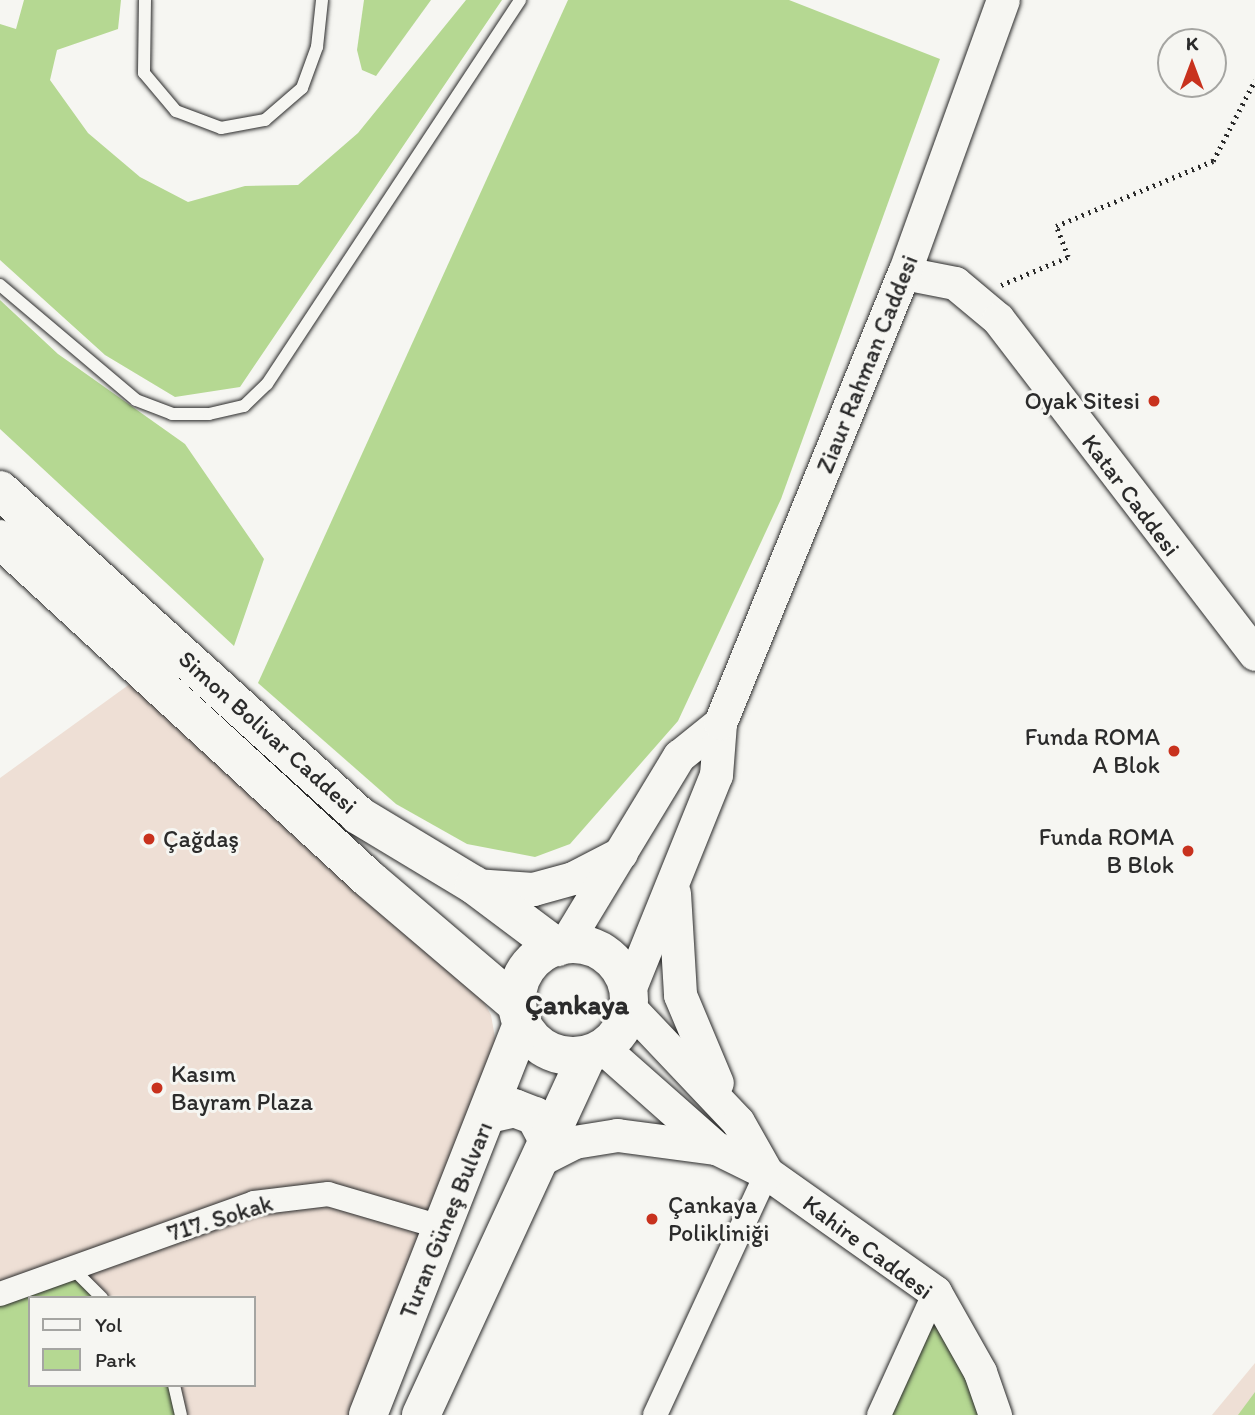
<!DOCTYPE html>
<meta charset="utf-8">
<style>
body{margin:0}
#map{position:relative;width:1255px;height:1415px;overflow:hidden;background:#f6f6f2;font-family:Itim,sans-serif}
div>[style]{position:absolute}
.built>*{inset:0;background:#eedfd5}
.green>*{inset:0;background:#b5d892}
.path>*{height:4.5px;margin-top:-2.25px;transform-origin:0;background:repeating-linear-gradient(90deg,#2b2b2b 0 2px,transparent 0 7px)}
.roads{filter:drop-shadow(0 0 2px #2b2b2b) drop-shadow(0 0 2px #2b2b2b)}
.lane>*{height:12px;margin:-6px;padding:0 6px;transform-origin:6px;border-radius:6px;background:#f6f6f2}
.street>*{height:24px;margin:-12px;padding:0 12px;transform-origin:12px;border-radius:12px;background:#f6f6f2}
.secondary>*{height:33px;margin:-16.5px;padding:0 16.5px;transform-origin:16.5px;border-radius:16.5px;background:#f6f6f2}
.primary>*{height:38px;margin:-19px;padding:0 19px;transform-origin:19px;border-radius:19px;background:#f6f6f2}
.primary>.ring{margin:-19px;padding:0;box-sizing:content-box;background:none;border:38px solid #f6f6f2;border-radius:50%}
.dots>*{width:19px;height:19px;translate:-50% -50%;box-sizing:border-box;border:4px solid #f6f6f2;border-radius:50%}
span{translate:-50% -50%;white-space:nowrap;text-align:center;line-height:1.15;-webkit-text-stroke:6px #f6f6f2;paint-order:stroke}
.street-label{font-size:24px;color:#2b2b2b}
.poi-label{font-size:24px;color:#2b2b2b}
.right{translate:-100% -50%;text-align:right}
.left{translate:0 -50%;text-align:left}
.quarter-label{font-size:28px;color:#2b2b2b;font-weight:700}
.legend{position:absolute;left:28px;top:1296px;width:228px;height:91px;box-sizing:border-box;background:#f6f6f2;border:2px solid #a5a5a2;margin:0;padding:9px 12px;list-style:none;font-size:21px;color:#2b2b2b}
.legend li{display:flex;align-items:center;gap:14px;height:35px}
.legend b{width:35px;border:2px solid #a5a5a2}
.north{position:absolute;left:1157px;top:28px;width:70px;height:70px;box-sizing:border-box;background:#f6f6f2;border:2px solid #a5a5a2;border-radius:50%;rotate:0deg;font-size:19px;font-weight:700;line-height:28px;text-align:center;color:#2b2b2b}
.north::after{content:'';display:block;margin:auto;width:24px;height:32px;background:#c8321e;clip-path:polygon(50% 0,100% 100%,50% 72%,0 100%)}
</style>
<div id="map">
<div class="built">
<i style="clip-path:polygon(163px 660px,316px 799px,337px 847px,457px 954px,491px 1015px,496px 1043px,368px 1415px,181px 1415px,174px 1385px,254px 1385px,254px 1298px,0 1294px,0 778px)"></i>
<i style="clip-path:polygon(1255px 1363px,1255px 1415px,1212px 1415px)"></i>
</div>
<div class="green">
<i style="clip-path:polygon(24px 0,121px 0,118px 29px,57px 50px,50px 80px,88px 133px,140px 177px,188px 202px,245px 186px,298px 185px,358px 133px,466px 0,502px 0,240px 387px,175px 397px,105px 355px,0 260px,0 24px,16px 29px)"></i>
<i style="clip-path:polygon(364px 0,431px 0,376px 76px,362px 70px,357px 50px)"></i>
<i style="clip-path:polygon(568px 0,789px 0,940px 59px,781px 499px,678px 721px,570px 844px,535px 857px,467px 844px,396px 804px,258px 683px)"></i>
<i style="clip-path:polygon(0 300px,58px 354px,185px 444px,264px 559px,234px 646px,0 429px)"></i>
<i style="clip-path:polygon(71px 1267px,102px 1298px,30px 1298px,30px 1385px,174px 1385px,181px 1415px,0 1415px,0 1294px)"></i>
<i style="clip-path:polygon(935px 1292px,995px 1415px,879px 1415px)"></i>
<i style="clip-path:polygon(1255px 1392px,1255px 1415px,1238px 1415px)"></i>
</div>
<div class="path">
<i style="left:1001px;top:285px;width:73px;rotate:-22.7deg"></i>
<i style="left:1068px;top:257px;width:33px;rotate:-111deg"></i>
<i style="left:1056px;top:226px;width:170px;rotate:-22.5deg"></i>
<i style="left:1213px;top:161px;width:91px;rotate:-62.6deg"></i>
</div>
<div class="roads">
<div class="lane">
<i style="left:145px;top:0;width:73px;rotate:90.8deg"></i>
<i style="left:144px;top:73px;width:50px;rotate:49.9deg"></i>
<i style="left:176px;top:111px;width:48px;rotate:20.7deg"></i>
<i style="left:221px;top:128px;width:45px;rotate:-10.3deg"></i>
<i style="left:265px;top:120px;width:49px;rotate:-40.9deg"></i>
<i style="left:302px;top:88px;width:44px;rotate:-69.9deg"></i>
<i style="left:317px;top:47px;width:47px;rotate:-83.9deg"></i>
<i style="left:0;top:285px;width:178px;rotate:40.2deg"></i>
<i style="left:136px;top:400px;width:39px;rotate:21deg"></i>
<i style="left:172px;top:414px;width:37px"></i>
<i style="left:209px;top:414px;width:36px;rotate:-13deg"></i>
<i style="left:244px;top:406px;width:32px;rotate:-44deg"></i>
<i style="left:267px;top:384px;width:460px;rotate:-56.6deg"></i>
<i style="left:71px;top:1267px;width:44px;rotate:45deg"></i>
<i style="left:174px;top:1385px;width:31px;rotate:77deg"></i>
</div>
<div class="street">
<i style="left:0;top:1294px;width:270px;rotate:-19.7deg"></i>
<i style="left:254px;top:1203px;width:75px;rotate:-6.9deg"></i>
<i style="left:328px;top:1194px;width:121px;rotate:16.3deg"></i>
<i style="left:655px;top:1415px;width:267px;rotate:-65.2deg"></i>
<i style="left:879px;top:1415px;width:135px;rotate:-65.5deg"></i>
</div>
<div class="secondary">
<i style="left:904px;top:273px;width:52px;rotate:11.1deg"></i>
<i style="left:955px;top:283px;width:56px;rotate:39.9deg"></i>
<i style="left:998px;top:319px;width:422px;rotate:52.5deg"></i>
<i style="left:474px;top:885px;width:59px;rotate:3.9deg"></i>
<i style="left:533px;top:889px;width:41px;rotate:-15.4deg"></i>
<i style="left:573px;top:878px;width:54px;rotate:-27.5deg"></i>
<i style="left:674px;top:893px;width:102px;rotate:86.6deg"></i>
<i style="left:680px;top:995px;width:95px;rotate:67.2deg"></i>
<i style="left:565px;top:944px;width:220px;rotate:-58.8deg"></i>
<i style="left:679px;top:756px;width:53px;rotate:-38.8deg"></i>
<i style="left:629px;top:990px;width:232px;rotate:-68deg"></i>
<i style="left:716px;top:775px;width:52px;rotate:-85.6deg"></i>
<i style="left:720px;top:723px;width:486px;rotate:-67.8deg"></i>
<i style="left:904px;top:273px;width:290px;rotate:-70.1deg"></i>
<i style="left:629px;top:1007px;width:158px;rotate:46.5deg"></i>
<i style="left:738px;top:1122px;width:59px;rotate:60.4deg"></i>
<i style="left:767px;top:1173px;width:206px;rotate:35.3deg"></i>
<i style="left:935px;top:1292px;width:92px;rotate:60.6deg"></i>
<i style="left:980px;top:1372px;width:46px;rotate:70.8deg"></i>
<i style="left:603px;top:1048px;width:151px;rotate:41.5deg"></i>
<i style="left:716px;top:1148px;width:57px;rotate:26.1deg"></i>
<i style="left:541px;top:1159px;width:37px;rotate:-27deg"></i>
<i style="left:574px;top:1142px;width:44px;rotate:-9.2deg"></i>
<i style="left:617px;top:1135px;width:100px;rotate:7.5deg"></i>
</div>
<div class="primary">
<i style="left:0;top:490px;width:484px;rotate:42.2deg"></i>
<i style="left:358px;top:815px;width:135px;rotate:31.1deg"></i>
<i style="left:474px;top:885px;width:104px;rotate:36.8deg"></i>
<i style="left:0;top:539px;width:502px;rotate:42.66deg"></i>
<i style="left:369px;top:879px;width:194px;rotate:40.4deg"></i>
<i class="ring" style="left:517px;top:944px;width:74px;height:74px"></i>
<i style="left:489px;top:1114px;width:26px;rotate:-13deg"></i>
<i style="left:514px;top:1108px;width:22px;rotate:21deg"></i>
<i style="left:535px;top:1116px;width:32px;rotate:62deg"></i>
<i style="left:368px;top:1415px;width:420px;rotate:-68.5deg"></i>
<i style="left:421px;top:1415px;width:396px;rotate:-65.2deg"></i>
</div>
</div>
<div class="dots">
<i style="left:1154px;top:401px;background:#c8321e"></i>
<i style="left:1174px;top:751px;background:#c8321e"></i>
<i style="left:149px;top:839px;background:#c8321e"></i>
<i style="left:1188px;top:851px;background:#c8321e"></i>
<i style="left:157px;top:1088px;background:#c8321e"></i>
<i style="left:652px;top:1219px;background:#c8321e"></i>
</div>
<div class="street-label">
<span style="left:867px;top:364px;rotate:-68deg">Ziaur Rahman Caddesi</span>
<span style="left:1131px;top:495px;rotate:53deg">Katar Caddesi</span>
<span style="left:268px;top:732px;rotate:42deg">Simon Bolivar Caddesi</span>
<span style="left:220px;top:1218px;rotate:-17deg">717. Sokak</span>
<span style="left:446px;top:1220px;rotate:-68deg">Turan Güneş Bulvarı</span>
<span style="left:868px;top:1247px;rotate:37deg">Kahire Caddesi</span>
</div>
<div class="poi-label">
<span class="right" style="left:1140px;top:401px">Oyak Sitesi</span>
<span class="right" style="left:1160px;top:751px">Funda ROMA<br>A Blok</span>
<span class="right" style="left:1174px;top:851px">Funda ROMA<br>B Blok</span>
<span class="left" style="left:163px;top:839px">Çağdaş</span>
<span class="left" style="left:171px;top:1088px">Kasım<br>Bayram Plaza</span>
<span class="left" style="left:668px;top:1219px">Çankaya<br>Polikliniği</span>
</div>
<div class="quarter-label">
<span style="left:577px;top:1004px">Çankaya</span>
</div>
<ul class="legend">
<li><b style="height:9px;background:#f6f6f2"></b>Yol</li>
<li><b style="height:19px;background:#b5d892"></b>Park</li>
</ul>
<div class="north">K</div>
</div>
